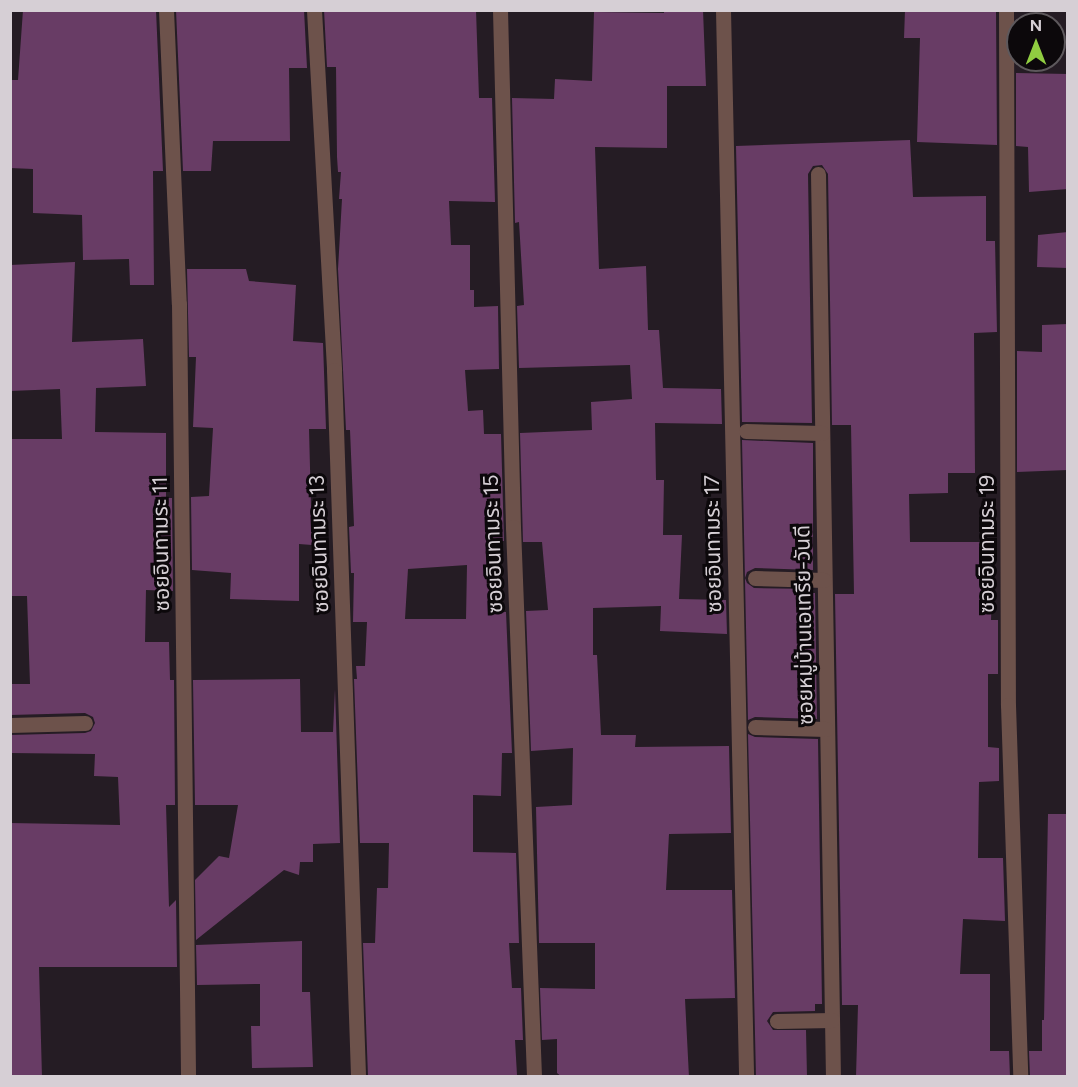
<!DOCTYPE html>
<meta charset="utf-8">
<style>
body{margin:0}
#map{position:relative;width:1078px;height:1087px;overflow:hidden;background:#251c24;font-family:Figtree,"Noto Sans Thai",sans-serif}
div>[style]{position:absolute}
.building>*{inset:0;background:#683c65}
.minor>*{height:15px;margin:-7.5px;padding:0 7.5px;transform-origin:7.5px;border-radius:7.5px;background:#6d524b}
span{translate:-50% -50%;white-space:nowrap;text-align:center;line-height:1.15;-webkit-text-stroke:6px #0c080b;paint-order:stroke}
.street-label{font-size:21px;color:#d6cfd5}
.frame{position:absolute;inset:0;border:12px solid #d6cfd5;pointer-events:none}
.north{position:absolute;left:1006px;top:12px;width:60px;height:60px;box-sizing:border-box;background:#0c080b;border:2px solid #5d585c;border-radius:50%;rotate:0deg;font-size:16px;font-weight:700;line-height:24px;text-align:center;color:#d6cfd5}
.north::after{content:'';display:block;margin:auto;width:21px;height:27px;background:#90cd41;clip-path:polygon(50% 0,100% 100%,50% 72%,0 100%)}
</style>
<div id="map">
<div class="building">
<i style="clip-path:polygon(23px 10px,156px 10px,163px 171px,153px 171px,154px 285px,130px 285px,129px 259px,83px 260px,82px 215px,33px 213px,33px 169px,10px 168px,11px 80px,18px 80px)"></i>
<i style="clip-path:polygon(176px 10px,304px 10px,307px 68px,289px 68px,290px 141px,213px 141px,211px 171px,183px 171px)"></i>
<i style="clip-path:polygon(evenodd,324px 10px,476px 10px,479px 98px,492px 98px,495px 202px,449px 201px,451px 245px,470px 245px,470px 290px,474px 290px,474px 307px,498px 306px,499px 369px,465px 370px,468px 411px,483px 410px,484px 434px,501px 434px,504px 541px,496px 541px,496px 612px,506px 612px,512px 753px,502px 753px,501px 796px,473px 795px,473px 852px,516px 853px,519px 943px,509px 943px,512px 988px,521px 988px,523px 1040px,515px 1040px,517px 1075px,368px 1076px,363px 943px,375px 943px,377px 888px,388px 888px,389px 843px,360px 843px,354px 679px,357px 679px,356px 666px,365px 666px,367px 622px,353px 622px,354px 573px,351px 573px,349px 527px,354px 526px,350px 430px,346px 430px,338px 269px,342px 199px,339px 199px,341px 172px,338px 172px,337px 157px,336px 67px,327px 67px,324px 10px,467px 565px,466px 619px,405px 619px,408px 569px,467px 565px)"></i>
<i style="clip-path:polygon(664px 10px,703px 10px,706px 86px,667px 86px,667px 148px,595px 147px,599px 269px,646px 266px,648px 330px,659px 330px,663px 388px,721px 389px,722px 424px,655px 423px,656px 480px,664px 480px,663px 535px,682px 535px,679px 599px,726px 600px,727px 634px,660px 631px,661px 606px,593px 608px,593px 655px,597px 655px,601px 735px,636px 735px,635px 747px,729px 746px,731px 833px,669px 834px,666px 890px,732px 890px,735px 998px,685px 999px,689px 1077px,562px 1077px,557px 1073px,557px 1039px,542px 1040px,540px 988px,595px 989px,595px 943px,539px 943px,536px 807px,572px 805px,573px 748px,531px 751px,526px 611px,548px 610px,542px 542px,523px 542px,520px 433px,592px 430px,591px 402px,632px 399px,630px 365px,519px 368px,517px 306px,524px 305px,519px 222px,515px 223px,512px 98px,554px 99px,555px 79px,592px 81px,594px 12px,664px 13px)"></i>
<i style="clip-path:polygon(905px 10px,996px 10px,997px 145px,917px 142px,920px 38px,904px 38px)"></i>
<i style="clip-path:polygon(1016px 73px,1068px 74px,1068px 189px,1029px 192px,1028px 147px,1016px 146px)"></i>
<i style="clip-path:polygon(910px 140px,913px 197px,986px 196px,986px 241px,995px 241px,997px 332px,974px 333px,975px 473px,948px 473px,948px 493px,909px 494px,910px 542px,994px 542px,991px 620px,998px 620px,998px 674px,988px 674px,988px 747px,999px 748px,999px 781px,979px 782px,978px 858px,1003px 858px,1005px 921px,963px 919px,960px 974px,990px 974px,990px 1051px,1009px 1051px,1010px 1077px,856px 1077px,858px 1005px,842px 1005px,835px 594px,854px 594px,851px 425px,832px 425px,828px 174px,822px 165px,813px 166px,808px 174px,812px 423px,742px 422px,736px 146px)"></i>
<i style="clip-path:polygon(1068px 232px,1068px 268px,1037px 267px,1038px 235px)"></i>
<i style="clip-path:polygon(75px 262px,72px 342px,143px 339px,146px 386px,96px 388px,95px 432px,166px 433px,166px 498px,172px 498px,173px 591px,146px 590px,145px 642px,169px 642px,170px 680px,174px 680px,175px 805px,166px 805px,169px 907px,176px 900px,177px 967px,39px 967px,42px 1077px,10px 1077px,10px 823px,120px 825px,118px 777px,94px 776px,95px 754px,10px 753px,10px 735px,85px 733px,91px 731px,95px 723px,93px 717px,85px 713px,10px 715px,10px 684px,30px 684px,27px 596px,10px 596px,10px 439px,62px 439px,60px 389px,10px 391px,10px 265px)"></i>
<i style="clip-path:polygon(187px 269px,246px 269px,249px 281px,296px 285px,293px 341px,323px 343px,326px 429px,309px 429px,312px 545px,299px 544px,299px 601px,230px 599px,231px 573px,192px 570px,191px 497px,209px 496px,213px 428px,193px 427px,196px 357px,189px 357px)"></i>
<i style="clip-path:polygon(1068px 324px,1068px 470px,1017px 472px,1017px 351px,1042px 352px,1042px 325px)"></i>
<i style="clip-path:polygon(742px 440px,813px 443px,813px 570px,755px 568px,747px 572px,745px 578px,747px 583px,754px 588px,812px 589px,812px 593px,815px 593px,817px 719px,755px 717px,748px 720px)"></i>
<i style="clip-path:polygon(300px 679px,301px 732px,333px 732px,335px 689px,340px 843px,313px 844px,313px 862px,300px 862px,299px 875px,284px 870px,196px 940px,195px 880px,219px 856px,229px 858px,238px 805px,195px 805px,193px 680px)"></i>
<i style="clip-path:polygon(748px 734px,755px 737px,818px 739px,822px 1004px,815px 1004px,815px 1011px,773px 1012px,767px 1021px,773px 1030px,806px 1030px,807px 1077px,756px 1077px)"></i>
<i style="clip-path:polygon(1048px 814px,1068px 814px,1068px 1077px,1030px 1077px,1029px 1051px,1042px 1051px,1042px 1020px,1044px 1020px)"></i>
<i style="clip-path:polygon(302px 941px,302px 992px,310px 992px,313px 1067px,252px 1068px,251px 1026px,260px 1026px,260px 984px,197px 985px,196px 945px)"></i>
</div>
<div class="minor">
<i style="left:166px;top:10px;width:294px;rotate:87.5deg"></i>
<i style="left:179px;top:304px;width:772px;rotate:89.33deg"></i>
<i style="left:314px;top:10px;width:361px;rotate:86.8deg"></i>
<i style="left:334px;top:370px;width:706px;rotate:88.05deg"></i>
<i style="left:500px;top:10px;width:517px;rotate:88.56deg"></i>
<i style="left:513px;top:527px;width:549px;rotate:87.81deg"></i>
<i style="left:723px;top:10px;width:1066px;rotate:88.76deg"></i>
<i style="left:1006px;top:10px;width:695px;rotate:89.84deg"></i>
<i style="left:1008px;top:705px;width:371px;rotate:88.1deg"></i>
<i style="left:818px;top:174px;width:902px;rotate:89.05deg"></i>
<i style="left:746px;top:431px;width:76px;rotate:1.5deg"></i>
<i style="left:755px;top:578px;width:69px;rotate:1.7deg"></i>
<i style="left:10px;top:725px;width:75px;rotate:-1.5deg"></i>
<i style="left:755px;top:727px;width:71px;rotate:1.6deg"></i>
<i style="left:777px;top:1021px;width:55px;rotate:-1deg"></i>
</div>
<div class="street-label">
<span style="left:161px;top:544px;rotate:-91deg">ซอยอินทามระ 11</span>
<span style="left:319px;top:544px;rotate:-92deg">ซอยอินทามระ 13</span>
<span style="left:493px;top:544px;rotate:-92deg">ซอยอินทามระ 15</span>
<span style="left:713px;top:544px;rotate:-91deg">ซอยอินทามระ 17</span>
<span style="left:987px;top:544px;rotate:-90deg">ซอยอินทามระ 19</span>
<span style="left:804px;top:625px;rotate:-91deg">ซอยหมู่บ้านเอเทรีย-วันดี</span>
</div>
<div class="frame"></div>
<div class="north">N</div>
</div>
